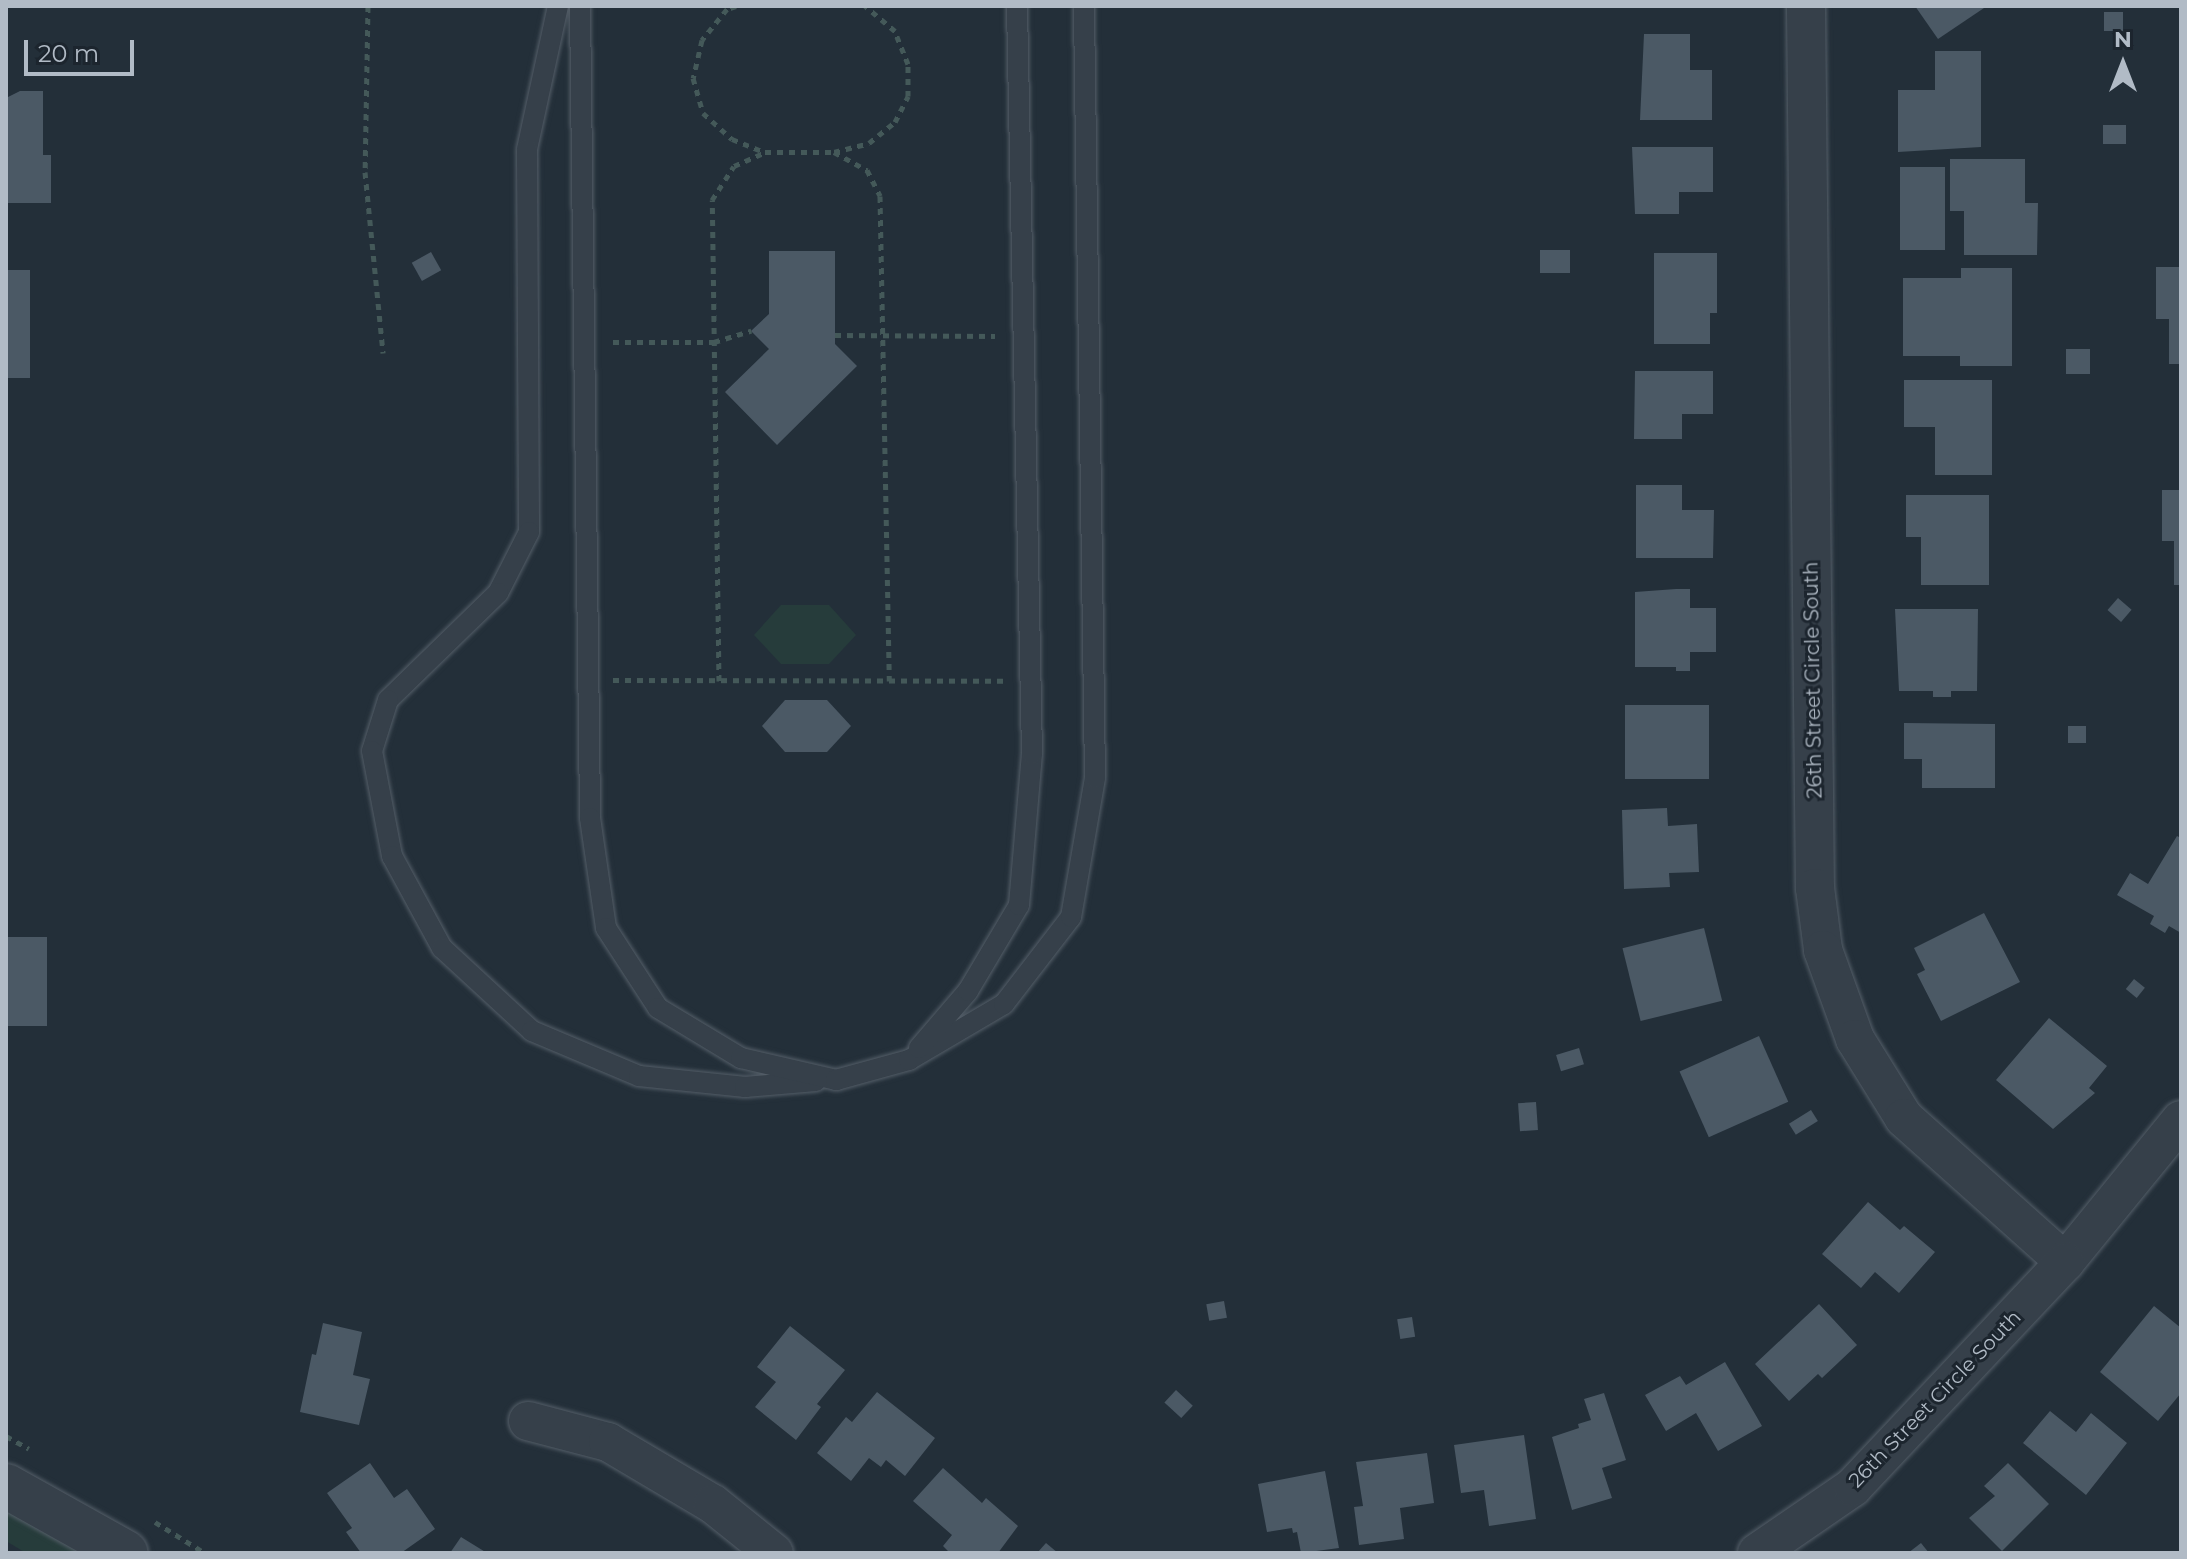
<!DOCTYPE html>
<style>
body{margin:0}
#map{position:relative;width:2187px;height:1559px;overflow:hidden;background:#232f39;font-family:Montserrat,sans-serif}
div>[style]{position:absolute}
.green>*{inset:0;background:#263c3b}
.building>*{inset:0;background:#4b5965;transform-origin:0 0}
.path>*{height:5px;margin-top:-2.5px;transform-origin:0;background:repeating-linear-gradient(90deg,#445959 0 6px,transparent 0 12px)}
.roads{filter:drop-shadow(0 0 2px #545e68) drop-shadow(0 0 2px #545e68)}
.service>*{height:20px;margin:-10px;padding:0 10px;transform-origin:10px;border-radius:10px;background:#36404a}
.minor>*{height:38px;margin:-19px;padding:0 19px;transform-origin:19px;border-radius:19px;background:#36404a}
.tertiary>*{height:44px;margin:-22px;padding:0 22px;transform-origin:22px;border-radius:22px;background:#36404a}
span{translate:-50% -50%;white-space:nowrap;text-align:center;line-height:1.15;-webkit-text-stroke:6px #1c252e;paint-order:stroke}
.street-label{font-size:20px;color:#b1bbc6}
.frame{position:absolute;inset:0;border:8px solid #b1bbc6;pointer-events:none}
.north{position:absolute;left:2083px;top:24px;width:80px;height:80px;-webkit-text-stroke:6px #1c252e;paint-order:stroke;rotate:0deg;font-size:22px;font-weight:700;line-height:32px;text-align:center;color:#b1bbc6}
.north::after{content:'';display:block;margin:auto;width:28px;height:36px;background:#b1bbc6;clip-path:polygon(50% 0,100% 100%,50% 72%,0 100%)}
.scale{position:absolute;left:24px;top:40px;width:110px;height:36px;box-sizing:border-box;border:4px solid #b1bbc6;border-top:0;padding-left:10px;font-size:24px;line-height:28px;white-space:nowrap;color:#b1bbc6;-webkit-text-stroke:6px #1c252e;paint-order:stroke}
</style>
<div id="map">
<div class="green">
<i style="clip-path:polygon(781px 605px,829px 605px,856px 635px,829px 664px,781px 664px,754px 635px)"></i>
<i style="clip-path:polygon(6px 1510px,80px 1553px,26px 1553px,6px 1541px)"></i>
</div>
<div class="building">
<i style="clip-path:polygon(1915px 6px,1987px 6px,1938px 39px)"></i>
<i style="left:2104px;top:12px;width:19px;height:19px"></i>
<i style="clip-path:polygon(1644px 34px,1690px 34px,1690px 70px,1712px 70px,1712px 120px,1640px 120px)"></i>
<i style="clip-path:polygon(1935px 51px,1981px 51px,1981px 147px,1898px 152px,1898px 90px,1935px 90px)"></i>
<i style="clip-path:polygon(20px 91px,43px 91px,43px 155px,51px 155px,51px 203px,6px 203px,6px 98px)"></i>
<i style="left:2103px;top:125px;width:23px;height:19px"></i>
<i style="clip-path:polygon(1632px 147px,1713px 147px,1713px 192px,1679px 192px,1679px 214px,1635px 214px)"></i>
<i style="clip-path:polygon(1950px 159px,2025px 159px,2025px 203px,2038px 203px,2037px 255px,1964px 255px,1964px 211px,1950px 211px)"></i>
<i style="left:1900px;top:167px;width:45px;height:83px"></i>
<i style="left:1540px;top:250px;width:30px;height:23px"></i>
<i style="clip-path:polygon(769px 251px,835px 251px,835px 344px,857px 366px,777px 445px,725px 392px,769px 349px,751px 331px,769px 314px)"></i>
<i style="left:431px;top:252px;width:21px;height:22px;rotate:61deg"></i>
<i style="clip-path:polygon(1654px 253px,1717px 253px,1717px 313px,1710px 313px,1710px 344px,1654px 344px)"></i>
<i style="clip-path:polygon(2156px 267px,2181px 267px,2181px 364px,2169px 364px,2169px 319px,2156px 319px)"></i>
<i style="clip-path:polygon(1961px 268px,2012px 268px,2012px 366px,1960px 366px,1960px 356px,1903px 356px,1903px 278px,1961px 278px)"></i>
<i style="left:6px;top:270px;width:24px;height:108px"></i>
<i style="left:2066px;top:349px;width:24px;height:25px"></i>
<i style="clip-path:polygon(1635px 371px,1713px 371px,1713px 414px,1682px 414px,1682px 439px,1634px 439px)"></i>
<i style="clip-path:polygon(1904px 380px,1992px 380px,1992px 475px,1935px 475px,1935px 427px,1904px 427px)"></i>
<i style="clip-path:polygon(1636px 485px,1682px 485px,1682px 510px,1714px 510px,1713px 558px,1636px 558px)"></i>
<i style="clip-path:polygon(2162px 490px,2181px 490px,2181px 585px,2174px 585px,2174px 541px,2162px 541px)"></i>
<i style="clip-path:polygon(1906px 495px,1989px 495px,1989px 585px,1921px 585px,1921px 537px,1906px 537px)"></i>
<i style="clip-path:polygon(1676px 589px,1690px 589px,1690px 608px,1716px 608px,1716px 652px,1690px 652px,1690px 671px,1676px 671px,1676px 667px,1635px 667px,1635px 592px)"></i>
<i style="left:2118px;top:598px;width:18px;height:16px;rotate:41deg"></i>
<i style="clip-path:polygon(1895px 609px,1978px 609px,1977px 691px,1951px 691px,1951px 697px,1933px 697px,1933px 691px,1899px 691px)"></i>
<i style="clip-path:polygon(785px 700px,827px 700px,851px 726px,827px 752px,785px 752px,762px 726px)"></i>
<i style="left:1625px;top:705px;width:84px;height:74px"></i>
<i style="clip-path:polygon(1904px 723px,1995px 724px,1995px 788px,1922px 788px,1922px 759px,1904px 759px)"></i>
<i style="left:2068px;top:726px;width:18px;height:17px"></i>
<i style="clip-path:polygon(1667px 808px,1668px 826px,1697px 824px,1699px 872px,1669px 873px,1670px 887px,1624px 889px,1622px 810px)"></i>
<i style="clip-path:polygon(2177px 836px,2181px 838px,2181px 933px,2169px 926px,2165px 933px,2150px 924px,2154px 916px,2117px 895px,2130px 873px,2148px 884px)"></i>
<i style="clip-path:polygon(1984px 913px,2020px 982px,1941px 1021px,1917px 974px,1925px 970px,1914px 948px)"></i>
<i style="left:1704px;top:928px;width:75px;height:84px;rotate:76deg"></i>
<i style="left:6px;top:937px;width:41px;height:89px"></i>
<i style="left:2134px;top:979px;width:14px;height:13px;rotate:39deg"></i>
<i style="clip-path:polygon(2049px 1018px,2107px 1066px,2089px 1088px,2095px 1093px,2053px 1129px,1996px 1080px)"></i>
<i style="left:1759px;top:1036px;width:72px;height:87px;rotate:66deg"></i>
<i style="left:1579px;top:1048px;width:17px;height:24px;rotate:73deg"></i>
<i style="left:1536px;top:1102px;width:28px;height:18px;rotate:86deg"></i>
<i style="left:1811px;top:1110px;width:13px;height:26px;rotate:58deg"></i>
<i style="clip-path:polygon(1868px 1202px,1900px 1230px,1904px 1226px,1935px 1252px,1899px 1293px,1875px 1272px,1861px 1288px,1822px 1254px)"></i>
<i style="left:1224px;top:1301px;width:17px;height:18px;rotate:80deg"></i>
<i style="clip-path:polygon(1819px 1304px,1857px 1345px,1822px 1378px,1818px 1374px,1789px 1401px,1755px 1364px)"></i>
<i style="clip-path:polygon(2154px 1306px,2181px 1328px,2181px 1393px,2158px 1421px,2100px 1372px)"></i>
<i style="left:1412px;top:1317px;width:20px;height:15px;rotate:81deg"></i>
<i style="clip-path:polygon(323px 1323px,362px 1332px,353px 1375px,370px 1379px,359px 1425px,300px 1412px,312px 1354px,316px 1355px)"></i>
<i style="clip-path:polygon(790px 1326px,845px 1370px,817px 1404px,821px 1407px,796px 1440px,755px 1407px,776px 1382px,757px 1367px)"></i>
<i style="clip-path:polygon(1725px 1362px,1762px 1426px,1718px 1451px,1696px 1413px,1666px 1431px,1645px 1395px,1680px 1376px,1686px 1385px)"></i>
<i style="left:1176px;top:1390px;width:23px;height:17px;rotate:43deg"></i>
<i style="clip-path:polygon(877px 1392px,935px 1438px,905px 1476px,886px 1460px,881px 1467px,869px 1458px,851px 1481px,817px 1453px,846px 1417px,852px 1422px)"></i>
<i style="clip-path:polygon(1604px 1393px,1626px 1460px,1602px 1468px,1612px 1498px,1572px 1510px,1552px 1437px,1579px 1428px,1578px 1424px,1591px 1420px,1584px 1399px)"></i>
<i style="clip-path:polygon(2050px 1411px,2076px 1432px,2091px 1413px,2127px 1443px,2086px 1495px,2023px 1443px)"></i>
<i style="clip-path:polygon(1524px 1435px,1536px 1519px,1489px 1526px,1484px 1490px,1461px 1493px,1454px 1445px)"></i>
<i style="clip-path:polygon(1427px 1453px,1434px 1503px,1400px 1508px,1404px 1539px,1359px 1545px,1354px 1507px,1363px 1506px,1356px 1462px)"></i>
<i style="clip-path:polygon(370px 1463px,394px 1498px,407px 1489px,435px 1529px,401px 1553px,361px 1553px,346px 1532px,352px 1528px,327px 1493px)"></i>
<i style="clip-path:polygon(2008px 1463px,2049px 1504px,2002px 1551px,1969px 1518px,1995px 1496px,1984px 1486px)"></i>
<i style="clip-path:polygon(943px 1468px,982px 1503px,986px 1498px,1018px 1526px,998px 1553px,950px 1553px,943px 1546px,952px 1535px,913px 1501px)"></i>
<i style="clip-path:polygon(1325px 1471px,1339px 1548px,1301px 1553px,1297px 1532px,1293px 1533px,1292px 1528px,1267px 1532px,1258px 1484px)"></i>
<i style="clip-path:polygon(461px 1537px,487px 1553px,450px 1553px)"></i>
<i style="clip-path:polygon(1046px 1543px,1058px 1553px,1037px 1553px)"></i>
<i style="clip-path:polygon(1921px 1543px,1929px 1553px,1908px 1553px)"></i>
</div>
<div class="path">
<i style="left:368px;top:6px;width:166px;rotate:91deg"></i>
<i style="left:365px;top:172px;width:182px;rotate:84.3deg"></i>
<i style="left:736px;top:6px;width:9px;rotate:162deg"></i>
<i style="left:727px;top:9px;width:40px;rotate:129deg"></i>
<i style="left:702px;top:40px;width:39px;rotate:103deg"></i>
<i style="left:693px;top:78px;width:36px;rotate:74deg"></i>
<i style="left:703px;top:113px;width:39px;rotate:42deg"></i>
<i style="left:732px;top:139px;width:35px;rotate:22deg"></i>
<i style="left:834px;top:152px;width:36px;rotate:-14deg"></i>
<i style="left:869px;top:143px;width:33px;rotate:-39deg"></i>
<i style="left:895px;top:122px;width:29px;rotate:-63deg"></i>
<i style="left:908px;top:96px;width:32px;rotate:-90deg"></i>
<i style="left:908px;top:64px;width:35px;rotate:-112deg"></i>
<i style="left:895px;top:31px;width:39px;rotate:-140deg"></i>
<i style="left:835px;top:335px;width:160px;rotate:0.4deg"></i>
<i style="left:613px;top:342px;width:101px"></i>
<i style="left:714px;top:342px;width:39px;rotate:-17deg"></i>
<i style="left:613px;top:680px;width:390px;rotate:0.1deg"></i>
<i style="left:719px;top:681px;width:481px;rotate:-90.8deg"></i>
<i style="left:712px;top:200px;width:40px;rotate:-57.1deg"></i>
<i style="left:734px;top:166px;width:34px;rotate:-24deg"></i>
<i style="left:765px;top:152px;width:69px"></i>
<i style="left:834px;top:152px;width:38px;rotate:29deg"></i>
<i style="left:867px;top:170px;width:29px;rotate:63deg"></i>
<i style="left:880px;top:196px;width:485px;rotate:88.9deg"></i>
<i style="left:6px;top:1436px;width:26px;rotate:29deg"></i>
<i style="left:155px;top:1522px;width:59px;rotate:31.8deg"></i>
</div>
<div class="roads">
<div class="service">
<i style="left:558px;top:6px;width:146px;rotate:102.2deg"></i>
<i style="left:527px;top:149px;width:383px;rotate:89.7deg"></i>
<i style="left:529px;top:532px;width:68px;rotate:116.9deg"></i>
<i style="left:498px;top:593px;width:153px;rotate:135.8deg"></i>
<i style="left:388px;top:700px;width:53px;rotate:107.4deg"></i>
<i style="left:372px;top:751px;width:107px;rotate:79.2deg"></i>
<i style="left:392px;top:856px;width:105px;rotate:61.5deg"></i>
<i style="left:442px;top:948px;width:122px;rotate:42.7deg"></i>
<i style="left:532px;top:1031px;width:116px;rotate:22.8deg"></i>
<i style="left:639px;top:1076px;width:107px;rotate:5.9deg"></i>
<i style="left:745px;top:1087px;width:71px;rotate:-4.8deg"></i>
<i style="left:580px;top:6px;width:812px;rotate:89.29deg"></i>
<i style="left:590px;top:818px;width:111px;rotate:81.7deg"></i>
<i style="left:606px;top:928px;width:95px;rotate:57deg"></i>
<i style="left:658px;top:1008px;width:97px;rotate:31.1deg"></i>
<i style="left:741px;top:1058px;width:98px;rotate:13deg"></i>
<i style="left:836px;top:1080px;width:76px;rotate:-15.3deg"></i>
<i style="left:909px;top:1060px;width:110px;rotate:-30.5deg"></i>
<i style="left:1004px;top:1004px;width:110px;rotate:-52.4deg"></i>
<i style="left:1071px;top:917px;width:141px;rotate:-80.2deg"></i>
<i style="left:1095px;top:778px;width:772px;rotate:-90.82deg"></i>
<i style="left:919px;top:1048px;width:75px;rotate:-49.3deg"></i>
<i style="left:968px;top:991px;width:100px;rotate:-59.3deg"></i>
<i style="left:1019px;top:905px;width:152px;rotate:-85.1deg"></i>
<i style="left:1032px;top:754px;width:748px;rotate:-91.15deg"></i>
</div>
<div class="minor">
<i style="left:1806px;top:6px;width:882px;rotate:89.42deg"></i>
<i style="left:1815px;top:888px;width:63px;rotate:82.6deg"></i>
<i style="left:1823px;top:950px;width:95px;rotate:70.2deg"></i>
<i style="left:1855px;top:1039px;width:93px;rotate:58.2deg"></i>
<i style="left:1904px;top:1118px;width:216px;rotate:41.8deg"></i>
<i style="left:2065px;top:1262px;width:183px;rotate:-50.8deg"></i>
<i style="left:528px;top:1421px;width:83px;rotate:14.7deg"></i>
<i style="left:608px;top:1442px;width:122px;rotate:30.6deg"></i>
<i style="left:713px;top:1504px;width:78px;rotate:38.8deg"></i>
<i style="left:1757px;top:1553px;width:116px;rotate:-34.5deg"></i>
<i style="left:1853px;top:1487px;width:309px;rotate:-46.7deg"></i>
</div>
<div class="tertiary">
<i style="left:6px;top:1486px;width:137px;rotate:29.2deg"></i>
</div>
</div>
<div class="street-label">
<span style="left:1813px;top:680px;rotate:-91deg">26th Street Circle South</span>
<span style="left:1935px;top:1399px;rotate:-46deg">26th Street Circle South</span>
</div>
<div class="frame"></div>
<div class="north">N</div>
<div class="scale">20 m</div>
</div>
